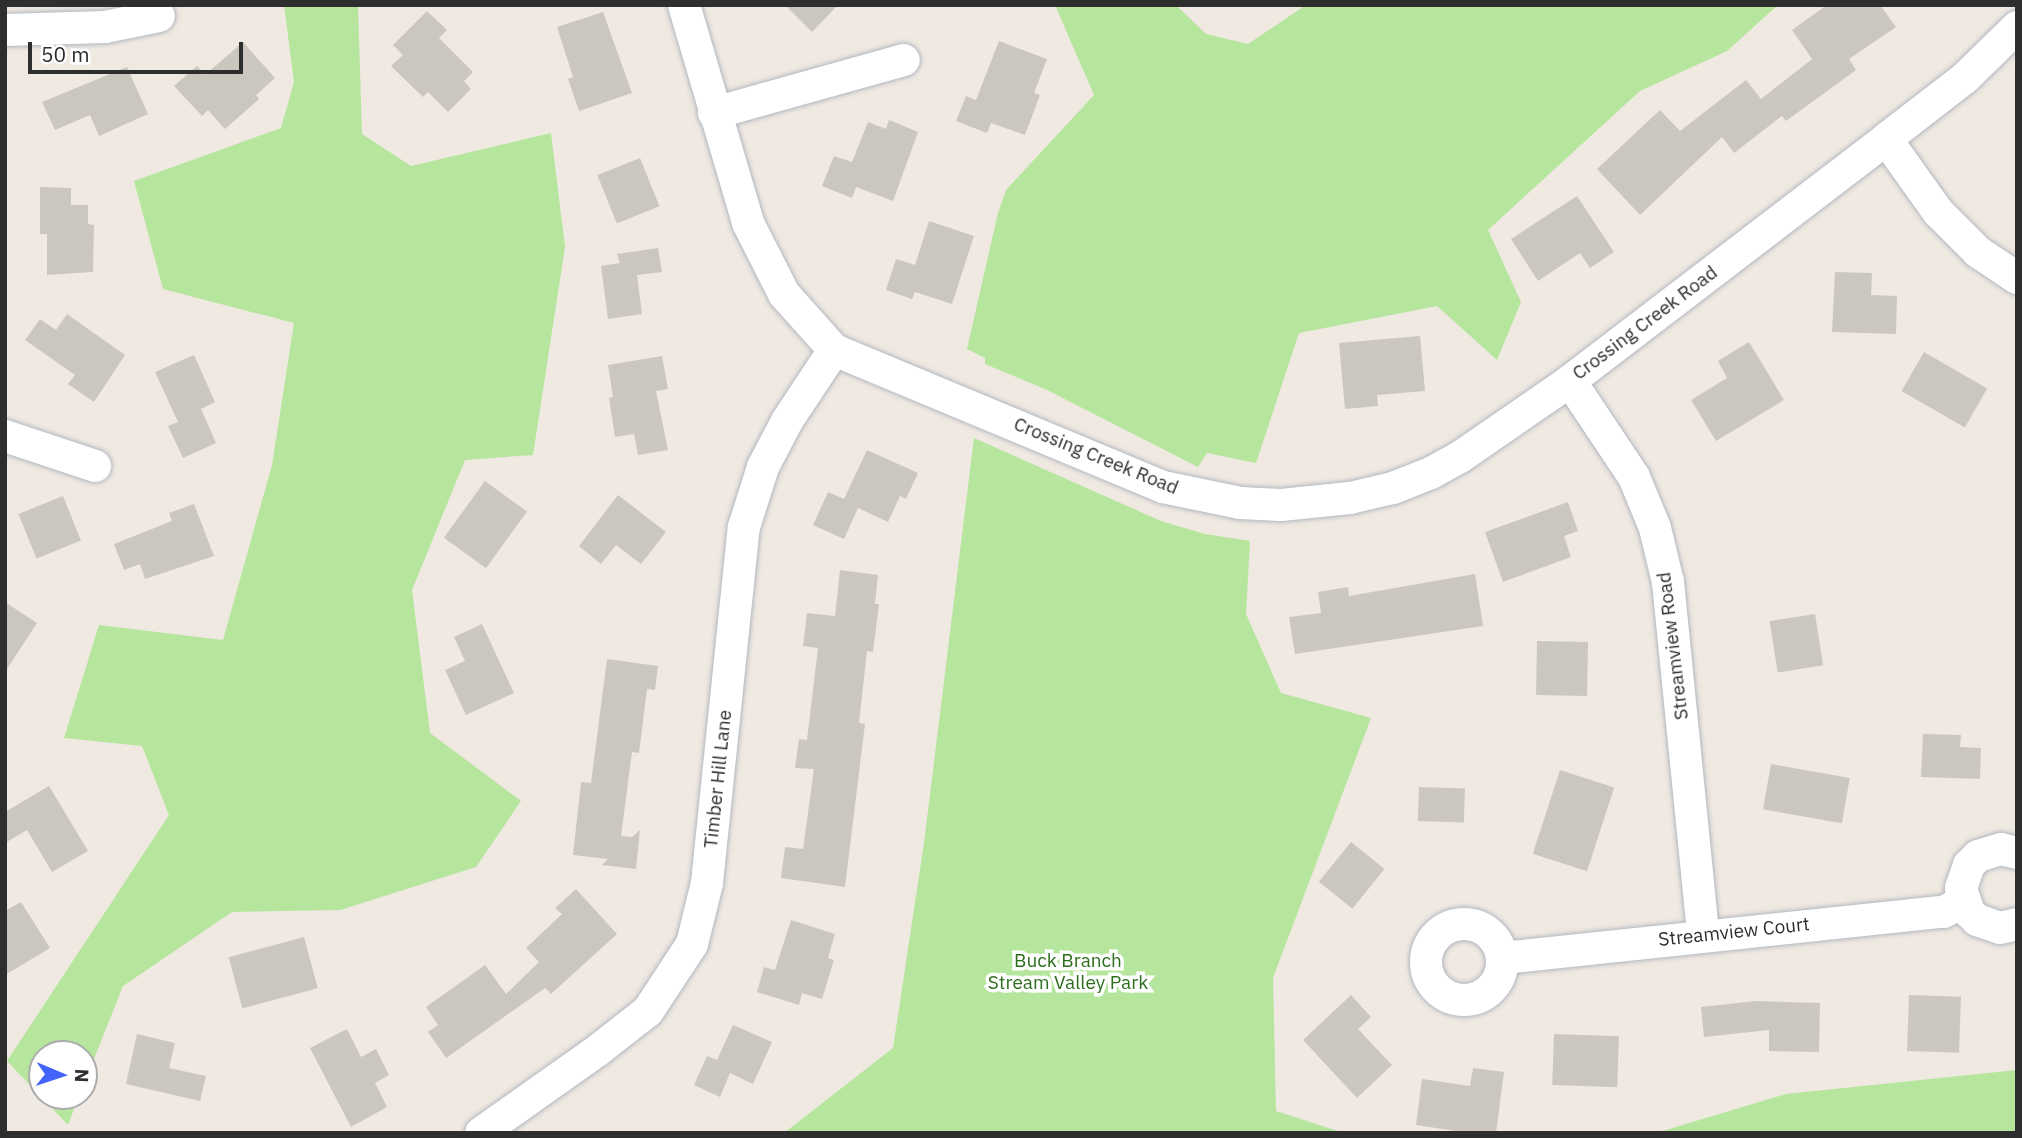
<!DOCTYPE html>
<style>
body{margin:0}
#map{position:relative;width:2022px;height:1138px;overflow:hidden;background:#efe9e1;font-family:"IBM Plex Sans",sans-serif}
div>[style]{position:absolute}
.green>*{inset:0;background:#b6e59e}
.building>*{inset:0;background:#cbc7bf;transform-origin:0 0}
.roads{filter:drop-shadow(0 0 2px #b4b7c1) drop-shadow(0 0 2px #b4b7c1)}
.minor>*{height:32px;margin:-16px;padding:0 16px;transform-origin:16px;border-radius:16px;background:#fff}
.minor>.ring{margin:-16px;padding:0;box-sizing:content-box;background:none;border:32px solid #fff;border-radius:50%}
span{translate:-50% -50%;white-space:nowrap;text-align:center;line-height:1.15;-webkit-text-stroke:7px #fff;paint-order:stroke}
.street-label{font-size:19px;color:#2e2e2e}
.park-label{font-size:19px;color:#2c6e1b}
.frame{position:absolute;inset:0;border:7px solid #2e2e2e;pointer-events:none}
.north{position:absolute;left:28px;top:1040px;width:70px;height:70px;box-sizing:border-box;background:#fff;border:2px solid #ababab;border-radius:50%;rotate:92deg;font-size:19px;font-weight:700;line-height:28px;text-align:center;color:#2e2e2e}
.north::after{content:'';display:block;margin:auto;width:24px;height:32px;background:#4264fb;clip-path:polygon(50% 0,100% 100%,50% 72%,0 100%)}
.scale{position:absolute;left:28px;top:42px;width:215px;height:32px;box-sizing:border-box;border:4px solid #2e2e2e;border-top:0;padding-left:9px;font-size:21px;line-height:24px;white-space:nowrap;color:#2e2e2e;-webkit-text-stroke:5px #fff;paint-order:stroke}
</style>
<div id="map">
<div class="green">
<i style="clip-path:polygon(284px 5px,358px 5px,362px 134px,411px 166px,551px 133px,565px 247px,533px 455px,465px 460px,412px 590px,430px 733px,521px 801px,476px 867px,340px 910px,232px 912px,123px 986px,84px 1084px,84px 1054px,42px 1054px,42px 1096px,79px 1096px,68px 1125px,7px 1061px,169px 815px,142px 746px,64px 738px,99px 625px,223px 640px,272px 465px,294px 323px,163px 289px,134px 181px,281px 128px,294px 82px)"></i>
<i style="clip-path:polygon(1055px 5px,1176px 5px,1206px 34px,1248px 44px,1306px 5px,1778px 5px,1727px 51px,1640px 91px,1488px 230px,1521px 302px,1497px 360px,1437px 306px,1299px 333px,1256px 463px,1207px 453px,1198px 467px,1045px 389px,985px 364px,985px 358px,967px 349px,998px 213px,1006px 190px,1094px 95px)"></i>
<i style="clip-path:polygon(974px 438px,1161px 521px,1205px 534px,1250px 541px,1246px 614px,1281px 693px,1371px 718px,1273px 978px,1276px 1111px,1344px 1133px,784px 1133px,893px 1048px,924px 843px)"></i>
<i style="clip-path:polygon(2017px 1070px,2017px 1133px,1656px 1133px,1786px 1094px)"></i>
</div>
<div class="building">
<i style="clip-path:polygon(785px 5px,838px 5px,812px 32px)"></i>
<i style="clip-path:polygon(1827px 5px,1880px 5px,1896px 27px,1849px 59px,1856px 70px,1786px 121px,1782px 116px,1734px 153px,1722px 137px,1640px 215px,1597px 169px,1660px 110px,1680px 131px,1746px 80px,1761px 99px,1812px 59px,1792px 30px)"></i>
<i style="clip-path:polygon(427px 11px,447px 30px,439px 38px,473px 72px,464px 81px,471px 89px,448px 112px,428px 92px,423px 97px,391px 66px,403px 55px,393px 45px)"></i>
<i style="clip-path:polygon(603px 12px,632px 93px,579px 111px,568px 79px,573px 77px,557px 27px)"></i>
<i style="clip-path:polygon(999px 41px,1047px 59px,1034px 93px,1040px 95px,1025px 135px,991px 123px,987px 133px,956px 121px,966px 96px,976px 100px)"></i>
<i style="clip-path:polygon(243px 42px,275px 78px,256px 95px,259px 99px,225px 129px,208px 110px,202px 116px,174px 86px,197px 66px,205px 75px)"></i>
<i style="clip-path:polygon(127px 67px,148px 114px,99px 136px,90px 115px,55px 130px,42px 102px)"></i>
<i style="clip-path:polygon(889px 120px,918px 132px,893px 201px,856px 187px,852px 198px,822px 186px,834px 156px,852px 162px,868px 122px,886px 129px)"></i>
<i style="left:640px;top:158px;width:52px;height:46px;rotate:68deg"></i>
<i style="clip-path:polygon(40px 187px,71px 188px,71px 205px,88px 205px,88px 224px,94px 225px,93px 272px,47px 275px,47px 234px,40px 234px)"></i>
<i style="clip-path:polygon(1577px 196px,1614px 252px,1590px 268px,1580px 253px,1538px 281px,1511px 239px)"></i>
<i style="clip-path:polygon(929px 221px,974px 236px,952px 304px,915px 292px,912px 299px,886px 290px,896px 259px,915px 265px)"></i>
<i style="clip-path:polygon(658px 248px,662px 272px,637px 275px,642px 314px,608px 319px,601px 266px,620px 263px,617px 254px)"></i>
<i style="clip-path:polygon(1835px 272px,1872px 273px,1871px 295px,1897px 296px,1896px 334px,1832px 332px)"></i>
<i style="clip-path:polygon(67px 314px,125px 355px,94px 402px,68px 384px,75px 375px,25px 340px,40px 319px,56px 330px)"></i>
<i style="clip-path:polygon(1420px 336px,1425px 391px,1377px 395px,1378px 406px,1345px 409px,1339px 343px)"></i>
<i style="clip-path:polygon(1749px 342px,1784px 400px,1716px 441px,1691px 400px,1727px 378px,1718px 361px)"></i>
<i style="left:1924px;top:352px;width:73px;height:45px;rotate:30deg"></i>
<i style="clip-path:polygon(194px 355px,215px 402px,201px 409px,216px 443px,183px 458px,168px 426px,178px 422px,155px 372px)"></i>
<i style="clip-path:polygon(662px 356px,668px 389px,656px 391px,668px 450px,638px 455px,634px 434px,615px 437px,609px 398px,613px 397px,608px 365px)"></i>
<i style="clip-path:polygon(867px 450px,918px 473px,906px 499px,900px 496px,888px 522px,858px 508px,844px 539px,813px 525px,828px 492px,844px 499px)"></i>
<i style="left:485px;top:481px;width:52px;height:70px;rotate:36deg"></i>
<i style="clip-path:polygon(618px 495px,666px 532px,641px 564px,616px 545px,601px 564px,579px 546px)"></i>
<i style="left:63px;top:496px;width:48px;height:48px;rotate:68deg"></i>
<i style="clip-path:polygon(1568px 502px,1578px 531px,1564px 536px,1571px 557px,1503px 582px,1485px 532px)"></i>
<i style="clip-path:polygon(194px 504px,214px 556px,145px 579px,140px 564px,124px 570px,114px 544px,172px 521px,169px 513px)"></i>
<i style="clip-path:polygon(840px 570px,878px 575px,875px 604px,879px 604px,873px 652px,867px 651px,859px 723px,865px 724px,845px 887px,781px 878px,785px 847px,803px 849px,814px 769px,795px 768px,799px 739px,807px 740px,818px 648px,803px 646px,807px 613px,835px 616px)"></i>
<i style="clip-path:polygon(1475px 574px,1483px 626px,1295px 654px,1289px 617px,1321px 613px,1318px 592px,1348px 587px,1349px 596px)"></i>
<i style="clip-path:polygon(5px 602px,37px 623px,5px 672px)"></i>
<i style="left:1815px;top:614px;width:52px;height:46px;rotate:81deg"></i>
<i style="clip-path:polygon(482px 624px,514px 693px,466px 715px,445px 670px,465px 661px,454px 637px)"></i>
<i style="left:1537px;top:641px;width:51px;height:54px;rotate:1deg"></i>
<i style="clip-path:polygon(607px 659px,658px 666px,655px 690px,647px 689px,639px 753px,632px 752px,621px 836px,632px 837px,640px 830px,636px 869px,602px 865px,608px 859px,573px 855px,581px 782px,591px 783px)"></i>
<i style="clip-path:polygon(1923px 734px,1961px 735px,1960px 747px,1981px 748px,1980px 779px,1921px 777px)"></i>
<i style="left:1771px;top:764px;width:80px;height:46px;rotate:10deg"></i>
<i style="left:1560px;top:770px;width:57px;height:88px;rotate:18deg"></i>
<i style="clip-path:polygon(49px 786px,88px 851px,52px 872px,27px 830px,5px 843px,5px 812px)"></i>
<i style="left:1419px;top:787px;width:46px;height:34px;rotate:2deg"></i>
<i style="left:1351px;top:842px;width:43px;height:51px;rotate:39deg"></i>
<i style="clip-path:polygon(576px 889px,617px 934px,551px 994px,545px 988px,446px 1058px,428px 1032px,438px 1025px,426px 1007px,485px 965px,506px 994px,539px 962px,526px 948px,562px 914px,555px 908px)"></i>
<i style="clip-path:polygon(21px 902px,50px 948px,5px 975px,5px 911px)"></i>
<i style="clip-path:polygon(791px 920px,835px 934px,828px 958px,834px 960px,822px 999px,802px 993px,799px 1005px,757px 992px,764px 967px,775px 970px)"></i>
<i style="left:304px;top:937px;width:53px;height:78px;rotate:75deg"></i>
<i style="clip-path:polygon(1351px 995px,1371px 1017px,1358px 1029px,1392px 1065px,1357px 1098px,1303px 1040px)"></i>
<i style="left:1909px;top:995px;width:52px;height:56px;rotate:2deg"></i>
<i style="clip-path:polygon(1756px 1001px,1820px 1003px,1819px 1052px,1769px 1051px,1769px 1030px,1704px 1037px,1701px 1007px)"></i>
<i style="clip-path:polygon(733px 1025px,772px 1042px,753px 1084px,730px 1073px,720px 1097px,694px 1085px,707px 1056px,717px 1060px)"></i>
<i style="clip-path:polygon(347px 1029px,361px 1057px,376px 1049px,389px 1075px,375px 1083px,387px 1107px,351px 1127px,310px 1048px)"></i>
<i style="clip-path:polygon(137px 1034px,175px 1043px,169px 1068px,206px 1076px,200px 1101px,126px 1084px)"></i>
<i style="left:1554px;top:1034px;width:65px;height:51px;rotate:2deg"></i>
<i style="clip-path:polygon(1473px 1068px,1504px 1072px,1496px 1133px,1469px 1133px,1416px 1125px,1422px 1079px,1470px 1086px)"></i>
</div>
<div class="roads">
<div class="minor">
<i style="left:684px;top:5px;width:227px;rotate:73.6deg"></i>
<i style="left:748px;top:223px;width:80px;rotate:63.1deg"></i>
<i style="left:784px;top:294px;width:75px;rotate:48.2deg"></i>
<i style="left:834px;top:350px;width:356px;rotate:22.6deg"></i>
<i style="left:1163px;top:487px;width:79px;rotate:11.7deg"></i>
<i style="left:1240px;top:503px;width:41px;rotate:2.8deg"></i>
<i style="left:1281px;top:505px;width:69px;rotate:-5.8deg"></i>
<i style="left:1350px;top:498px;width:44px;rotate:-13.1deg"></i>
<i style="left:1393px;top:488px;width:41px;rotate:-21.5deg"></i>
<i style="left:1431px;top:473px;width:33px;rotate:-29deg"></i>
<i style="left:1460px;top:457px;width:134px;rotate:-34.6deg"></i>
<i style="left:1570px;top:381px;width:398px;rotate:-37.4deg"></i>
<i style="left:1886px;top:139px;width:100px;rotate:-37.7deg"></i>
<i style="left:1965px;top:78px;width:73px;rotate:-44.4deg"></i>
<i style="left:5px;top:30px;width:100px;rotate:-1.7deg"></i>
<i style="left:105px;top:27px;width:55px;rotate:-11.5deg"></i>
<i style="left:714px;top:113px;width:197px;rotate:-15.6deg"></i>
<i style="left:1886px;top:139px;width:90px;rotate:54.5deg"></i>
<i style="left:1938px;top:212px;width:57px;rotate:45deg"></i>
<i style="left:1978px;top:252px;width:47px;rotate:33.7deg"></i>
<i style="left:1570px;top:381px;width:115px;rotate:56.3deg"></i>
<i style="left:1634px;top:477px;width:55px;rotate:67.6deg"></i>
<i style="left:1655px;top:528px;width:56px;rotate:76.5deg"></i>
<i style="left:1668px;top:582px;width:355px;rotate:84.3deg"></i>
<i style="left:5px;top:436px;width:95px;rotate:18.4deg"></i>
<i style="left:2017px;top:853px;width:16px;rotate:-166deg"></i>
<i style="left:2001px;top:849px;width:24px;rotate:163deg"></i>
<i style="left:1978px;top:856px;width:13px;rotate:135deg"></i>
<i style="left:1969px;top:865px;width:24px;rotate:109deg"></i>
<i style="left:1961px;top:888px;width:25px;rotate:72deg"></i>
<i style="left:1969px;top:912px;width:11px;rotate:45deg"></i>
<i style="left:1977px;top:920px;width:24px;rotate:19deg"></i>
<i style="left:2000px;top:928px;width:17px;rotate:-13deg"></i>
<i class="ring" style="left:1426px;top:924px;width:44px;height:44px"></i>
<i style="left:1503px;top:958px;width:443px;rotate:-6deg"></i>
<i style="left:1944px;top:912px;width:22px;rotate:-30deg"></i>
<i style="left:481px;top:1133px;width:142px;rotate:-35.3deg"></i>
<i style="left:597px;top:1051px;width:65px;rotate:-38.1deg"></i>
<i style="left:648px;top:1011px;width:80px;rotate:-56.7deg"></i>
<i style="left:692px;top:944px;width:63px;rotate:-76.2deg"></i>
<i style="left:707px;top:883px;width:358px;rotate:-84.1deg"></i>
<i style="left:744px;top:527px;width:63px;rotate:-72.4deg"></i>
<i style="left:763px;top:467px;width:52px;rotate:-62.4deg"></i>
<i style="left:787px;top:421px;width:85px;rotate:-56.5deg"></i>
</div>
</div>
<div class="street-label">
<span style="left:1645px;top:323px;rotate:-37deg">Crossing Creek Road</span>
<span style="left:1096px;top:456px;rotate:22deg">Crossing Creek Road</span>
<span style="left:1673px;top:646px;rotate:-97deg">Streamview Road</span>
<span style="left:718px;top:779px;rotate:-84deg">Timber Hill Lane</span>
<span style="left:1734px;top:932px;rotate:-6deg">Streamview Court</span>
</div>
<div class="park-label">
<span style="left:1068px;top:972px">Buck Branch<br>Stream Valley Park</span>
</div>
<div class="frame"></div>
<div class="north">N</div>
<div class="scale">50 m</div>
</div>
